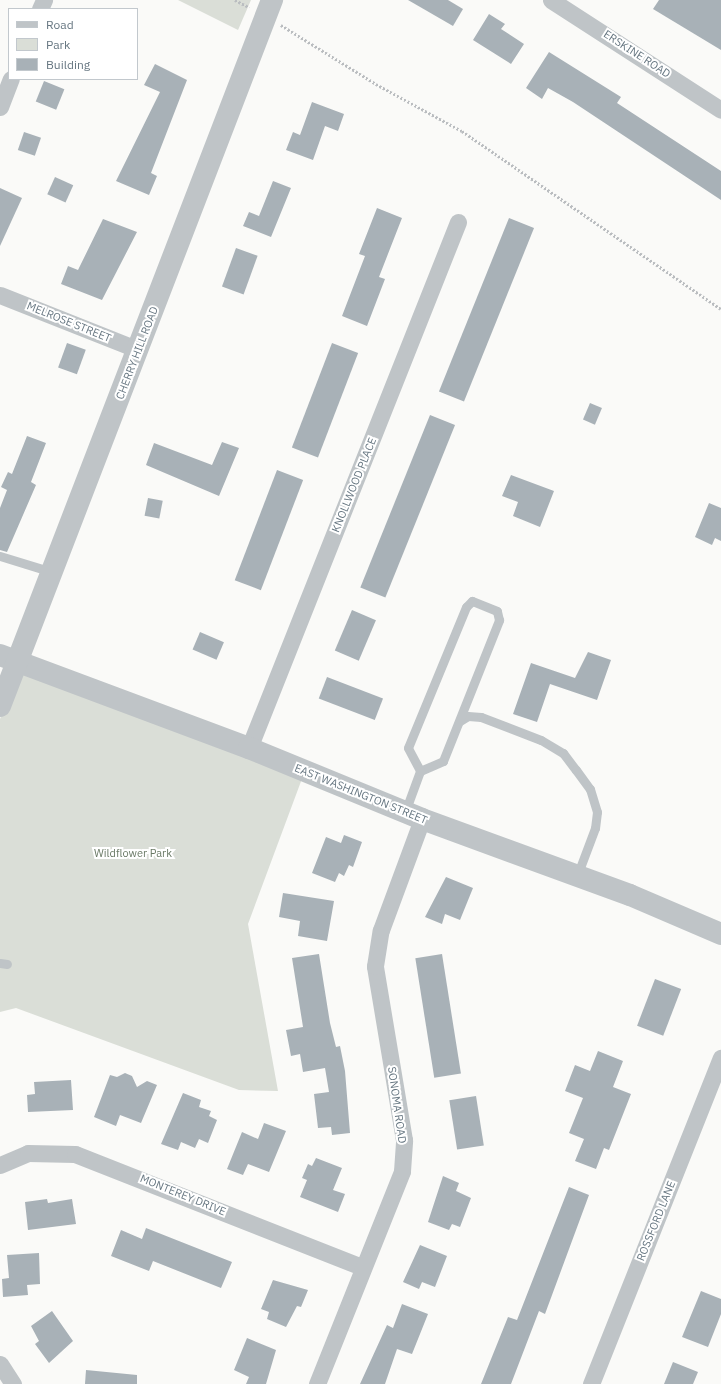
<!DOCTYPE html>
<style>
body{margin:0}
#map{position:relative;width:721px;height:1384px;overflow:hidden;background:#fafaf8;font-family:"IBM Plex Sans",sans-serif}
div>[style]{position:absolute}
.green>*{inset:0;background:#daded7}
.building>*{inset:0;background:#a8b1b7;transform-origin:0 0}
.path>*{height:2.5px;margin-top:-1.25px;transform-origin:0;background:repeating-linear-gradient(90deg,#babdc0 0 2px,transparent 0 4px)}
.service>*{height:9px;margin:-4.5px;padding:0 4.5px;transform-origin:4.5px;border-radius:4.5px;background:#bfc4c7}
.minor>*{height:17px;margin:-8.5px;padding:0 8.5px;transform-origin:8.5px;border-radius:8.5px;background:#bfc4c7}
.tertiary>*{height:22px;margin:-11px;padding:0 11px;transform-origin:11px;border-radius:11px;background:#bfc4c7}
span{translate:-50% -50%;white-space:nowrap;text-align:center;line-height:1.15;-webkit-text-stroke:4px #fff;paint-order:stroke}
.street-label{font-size:11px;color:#667681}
.park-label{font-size:11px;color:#697965}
.legend{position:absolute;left:8px;top:8px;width:130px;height:72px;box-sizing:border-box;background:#fff;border:1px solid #c2c8cd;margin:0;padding:5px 7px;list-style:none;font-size:12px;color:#667681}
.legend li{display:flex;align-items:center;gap:8px;height:20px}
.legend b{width:20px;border:1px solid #c2c8cd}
</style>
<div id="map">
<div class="green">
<i style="clip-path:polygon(178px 0,251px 0,238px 30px)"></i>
<i style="clip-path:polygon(21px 667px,303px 776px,248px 924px,278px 1091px,239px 1090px,16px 1008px,0 1012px,0 719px)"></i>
</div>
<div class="building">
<i style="clip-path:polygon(408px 0,448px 0,463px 9px,453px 26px)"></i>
<i style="clip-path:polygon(659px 0,721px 0,721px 50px,653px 9px)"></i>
<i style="clip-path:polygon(489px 14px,505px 24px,501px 29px,524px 44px,511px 64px,473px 40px)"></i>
<i style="clip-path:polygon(549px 52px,621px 97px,617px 103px,721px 171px,721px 200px,573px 102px,548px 88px,542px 99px,526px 88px)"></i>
<i style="clip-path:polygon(155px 64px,187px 80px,151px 173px,157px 176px,149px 195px,116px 181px,160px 92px,144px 85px)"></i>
<i style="left:44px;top:81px;width:22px;height:22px;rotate:22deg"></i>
<i style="clip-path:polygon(312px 102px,344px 114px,338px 131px,325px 126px,313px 160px,286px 150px,293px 132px,300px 135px)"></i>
<i style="left:24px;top:132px;width:18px;height:19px;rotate:19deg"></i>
<i style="left:55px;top:177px;width:20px;height:19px;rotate:24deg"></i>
<i style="clip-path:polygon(273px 181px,291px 188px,271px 237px,243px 226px,249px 212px,259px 216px)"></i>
<i style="clip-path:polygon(0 188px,22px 198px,0 246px)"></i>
<i style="clip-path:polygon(377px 208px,402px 218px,379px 277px,385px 279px,367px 326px,342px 316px,365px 256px,359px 254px)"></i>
<i style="left:509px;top:218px;width:27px;height:187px;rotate:22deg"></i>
<i style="clip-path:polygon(103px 219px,137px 232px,102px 300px,61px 284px,68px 266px,78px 270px)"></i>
<i style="left:236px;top:248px;width:23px;height:41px;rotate:20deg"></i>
<i style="left:67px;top:343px;width:20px;height:26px;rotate:20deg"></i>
<i style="left:332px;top:343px;width:28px;height:112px;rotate:21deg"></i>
<i style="left:590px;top:403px;width:13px;height:18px;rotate:23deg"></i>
<i style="left:430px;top:415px;width:27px;height:186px;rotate:22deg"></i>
<i style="clip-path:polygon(27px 436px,46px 443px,31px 482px,36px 485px,7px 552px,0 550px,0 508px,7px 490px,1px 487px,8px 472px,12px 474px)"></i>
<i style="clip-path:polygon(222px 442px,239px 448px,219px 496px,146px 465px,154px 443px,212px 465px)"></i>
<i style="left:277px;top:470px;width:28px;height:118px;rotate:21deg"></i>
<i style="clip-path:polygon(511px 475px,554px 491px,540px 527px,513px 516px,518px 502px,502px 496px)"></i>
<i style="left:148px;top:498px;width:15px;height:18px;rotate:11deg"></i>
<i style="clip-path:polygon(709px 503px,721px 508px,721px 541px,715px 538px,712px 545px,695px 537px)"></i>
<i style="left:352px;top:610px;width:26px;height:44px;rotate:23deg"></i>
<i style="left:200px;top:632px;width:26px;height:19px;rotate:23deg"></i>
<i style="clip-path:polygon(588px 652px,611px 660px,597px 700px,550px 684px,537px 722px,513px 714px,531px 663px,575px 678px)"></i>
<i style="left:327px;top:677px;width:60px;height:23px;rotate:21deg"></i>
<i style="clip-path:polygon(344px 835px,362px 842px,353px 867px,349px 865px,344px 876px,339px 873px,335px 882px,312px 873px,326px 837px,341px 843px)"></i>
<i style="clip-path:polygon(446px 877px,473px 888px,460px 920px,445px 914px,442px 924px,425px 917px)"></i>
<i style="clip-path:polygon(283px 893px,334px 901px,327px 941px,298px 936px,300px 921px,279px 917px)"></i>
<i style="clip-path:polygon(319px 954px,330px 1023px,336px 1047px,340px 1046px,345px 1071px,350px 1133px,332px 1135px,331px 1127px,318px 1128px,314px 1094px,329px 1092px,325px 1068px,303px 1072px,300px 1054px,291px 1056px,286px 1030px,303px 1027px,292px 958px)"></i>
<i style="left:442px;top:954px;width:121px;height:27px;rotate:81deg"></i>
<i style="left:655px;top:979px;width:28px;height:50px;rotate:21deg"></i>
<i style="clip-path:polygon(598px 1051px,623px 1061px,613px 1087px,631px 1094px,609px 1150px,604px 1148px,596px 1169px,575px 1161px,584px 1139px,569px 1133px,583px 1098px,565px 1091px,575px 1065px,590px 1071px)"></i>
<i style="clip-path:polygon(125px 1073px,132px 1076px,137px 1087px,147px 1081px,157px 1085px,141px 1123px,120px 1115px,116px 1126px,94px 1117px,110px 1075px,117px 1077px)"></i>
<i style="clip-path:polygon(71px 1080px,73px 1110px,28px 1112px,27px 1095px,35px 1094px,34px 1082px)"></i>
<i style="clip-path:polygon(183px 1093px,201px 1100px,199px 1107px,211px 1111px,209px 1116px,217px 1120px,208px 1143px,199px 1139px,195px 1148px,181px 1142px,178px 1150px,161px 1144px)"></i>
<i style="left:476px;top:1096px;width:50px;height:27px;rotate:81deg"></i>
<i style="clip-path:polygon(264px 1123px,286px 1131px,269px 1172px,248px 1164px,243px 1175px,227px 1169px,242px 1132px,258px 1139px)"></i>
<i style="clip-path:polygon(316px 1158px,342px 1168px,333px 1190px,345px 1194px,338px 1212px,300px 1197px,307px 1180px,302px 1178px,308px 1164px,312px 1166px)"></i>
<i style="clip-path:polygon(443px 1176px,459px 1183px,456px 1191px,471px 1198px,460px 1227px,452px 1224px,449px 1230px,428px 1222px)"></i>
<i style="clip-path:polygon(569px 1187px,589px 1195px,545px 1314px,539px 1311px,511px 1384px,481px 1384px,508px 1317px,517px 1320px)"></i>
<i style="clip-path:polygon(47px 1199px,48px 1203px,72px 1199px,76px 1224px,28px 1230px,25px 1202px)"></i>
<i style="clip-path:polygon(146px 1228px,232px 1262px,221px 1288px,153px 1261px,149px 1271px,111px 1256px,121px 1230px,142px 1239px)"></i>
<i style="clip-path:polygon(420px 1245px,447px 1256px,435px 1287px,422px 1282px,419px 1289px,403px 1282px)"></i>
<i style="clip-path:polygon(39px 1253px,40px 1284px,27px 1285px,28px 1295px,3px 1297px,2px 1279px,9px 1278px,7px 1255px)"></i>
<i style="clip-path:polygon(273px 1280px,308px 1290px,301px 1307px,297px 1306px,286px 1327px,267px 1319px,269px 1312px,261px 1309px)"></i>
<i style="clip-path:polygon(701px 1291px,721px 1299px,721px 1314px,708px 1347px,682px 1337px)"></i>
<i style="clip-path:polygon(402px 1304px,428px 1314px,412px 1354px,397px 1349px,385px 1384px,360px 1384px,387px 1325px,393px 1328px)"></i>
<i style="clip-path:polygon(52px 1311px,73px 1341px,49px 1363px,35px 1344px,39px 1341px,31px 1326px)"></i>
<i style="clip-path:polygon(247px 1338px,276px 1350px,266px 1384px,246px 1384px,249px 1377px,234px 1370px)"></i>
<i style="clip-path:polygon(673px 1362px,698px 1372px,693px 1384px,664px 1384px)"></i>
<i style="clip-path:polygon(86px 1370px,137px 1375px,137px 1384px,85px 1384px)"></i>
</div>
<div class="path">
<i style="left:235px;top:0;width:16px;rotate:27deg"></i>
<i style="left:281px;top:25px;width:112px;rotate:31.8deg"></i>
<i style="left:376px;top:84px;width:98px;rotate:28.7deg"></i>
<i style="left:462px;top:131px;width:314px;rotate:34.5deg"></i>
</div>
<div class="service">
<i style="left:0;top:556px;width:54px;rotate:17.1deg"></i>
<i style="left:460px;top:721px;width:9px;rotate:-32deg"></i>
<i style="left:468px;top:716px;width:13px;rotate:4deg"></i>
<i style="left:481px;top:717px;width:64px;rotate:21deg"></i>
<i style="left:541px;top:740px;width:26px;rotate:31deg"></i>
<i style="left:563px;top:753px;width:21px;rotate:53deg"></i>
<i style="left:576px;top:770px;width:24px;rotate:54deg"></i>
<i style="left:590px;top:789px;width:24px;rotate:73deg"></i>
<i style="left:597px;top:812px;width:16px;rotate:97deg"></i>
<i style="left:595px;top:828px;width:51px;rotate:110.6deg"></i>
<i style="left:405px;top:812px;width:44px;rotate:-69.9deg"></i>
<i style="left:420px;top:771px;width:25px;rotate:-23deg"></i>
<i style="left:443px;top:761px;width:152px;rotate:-68.3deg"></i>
<i style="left:499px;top:620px;width:9px;rotate:-103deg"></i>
<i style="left:497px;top:611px;width:27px;rotate:-158deg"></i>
<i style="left:472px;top:601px;width:8px;rotate:135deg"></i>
<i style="left:466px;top:607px;width:152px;rotate:112.4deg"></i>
<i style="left:408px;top:748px;width:26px;rotate:62deg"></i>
<i style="left:0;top:963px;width:7px;rotate:8deg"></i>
</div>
<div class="minor">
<i style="left:551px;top:0;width:202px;rotate:32.9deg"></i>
<i style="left:40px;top:9px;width:10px;rotate:-66deg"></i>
<i style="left:0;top:107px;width:30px;rotate:-69deg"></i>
<i style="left:0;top:295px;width:149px;rotate:21.6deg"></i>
<i style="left:249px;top:748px;width:566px;rotate:-68.33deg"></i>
<i style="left:0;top:1165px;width:30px;rotate:-23deg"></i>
<i style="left:28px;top:1153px;width:47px;rotate:1.2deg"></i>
<i style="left:75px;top:1154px;width:308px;rotate:21.5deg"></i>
<i style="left:0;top:1364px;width:24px;rotate:57deg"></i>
<i style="left:317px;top:1384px;width:229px;rotate:-68.2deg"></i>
<i style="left:402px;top:1171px;width:31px;rotate:-86deg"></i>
<i style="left:404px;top:1140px;width:176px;rotate:-99.5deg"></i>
<i style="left:375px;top:966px;width:36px;rotate:-81deg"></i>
<i style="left:381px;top:930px;width:118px;rotate:-69.7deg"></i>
<i style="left:591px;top:1384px;width:351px;rotate:-68.3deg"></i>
</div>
<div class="tertiary">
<i style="left:0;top:655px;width:266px;rotate:20.5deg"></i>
<i style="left:249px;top:748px;width:187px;rotate:22.3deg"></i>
<i style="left:422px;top:819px;width:221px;rotate:20.1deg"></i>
<i style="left:630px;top:895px;width:99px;rotate:23.2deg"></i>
<i style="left:0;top:706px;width:757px;rotate:-68.93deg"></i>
</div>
<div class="street-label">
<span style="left:637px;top:54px;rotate:33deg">ERSKINE ROAD</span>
<span style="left:69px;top:322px;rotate:22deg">MELROSE STREET</span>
<span style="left:137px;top:353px;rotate:-69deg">CHERRY HILL ROAD</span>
<span style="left:354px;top:485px;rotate:-68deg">KNOLLWOOD PLACE</span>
<span style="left:361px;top:794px;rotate:22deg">EAST WASHINGTON STREET</span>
<span style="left:397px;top:1105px;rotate:82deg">SONOMA ROAD</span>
<span style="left:183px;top:1195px;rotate:22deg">MONTEREY DRIVE</span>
<span style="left:656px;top:1221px;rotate:-68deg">ROSSFORD LANE</span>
</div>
<div class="park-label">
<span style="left:133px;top:853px">Wildflower Park</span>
</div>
<ul class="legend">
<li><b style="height:5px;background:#bfc4c7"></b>Road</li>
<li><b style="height:11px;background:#daded7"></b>Park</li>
<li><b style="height:11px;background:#a8b1b7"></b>Building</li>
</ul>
</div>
